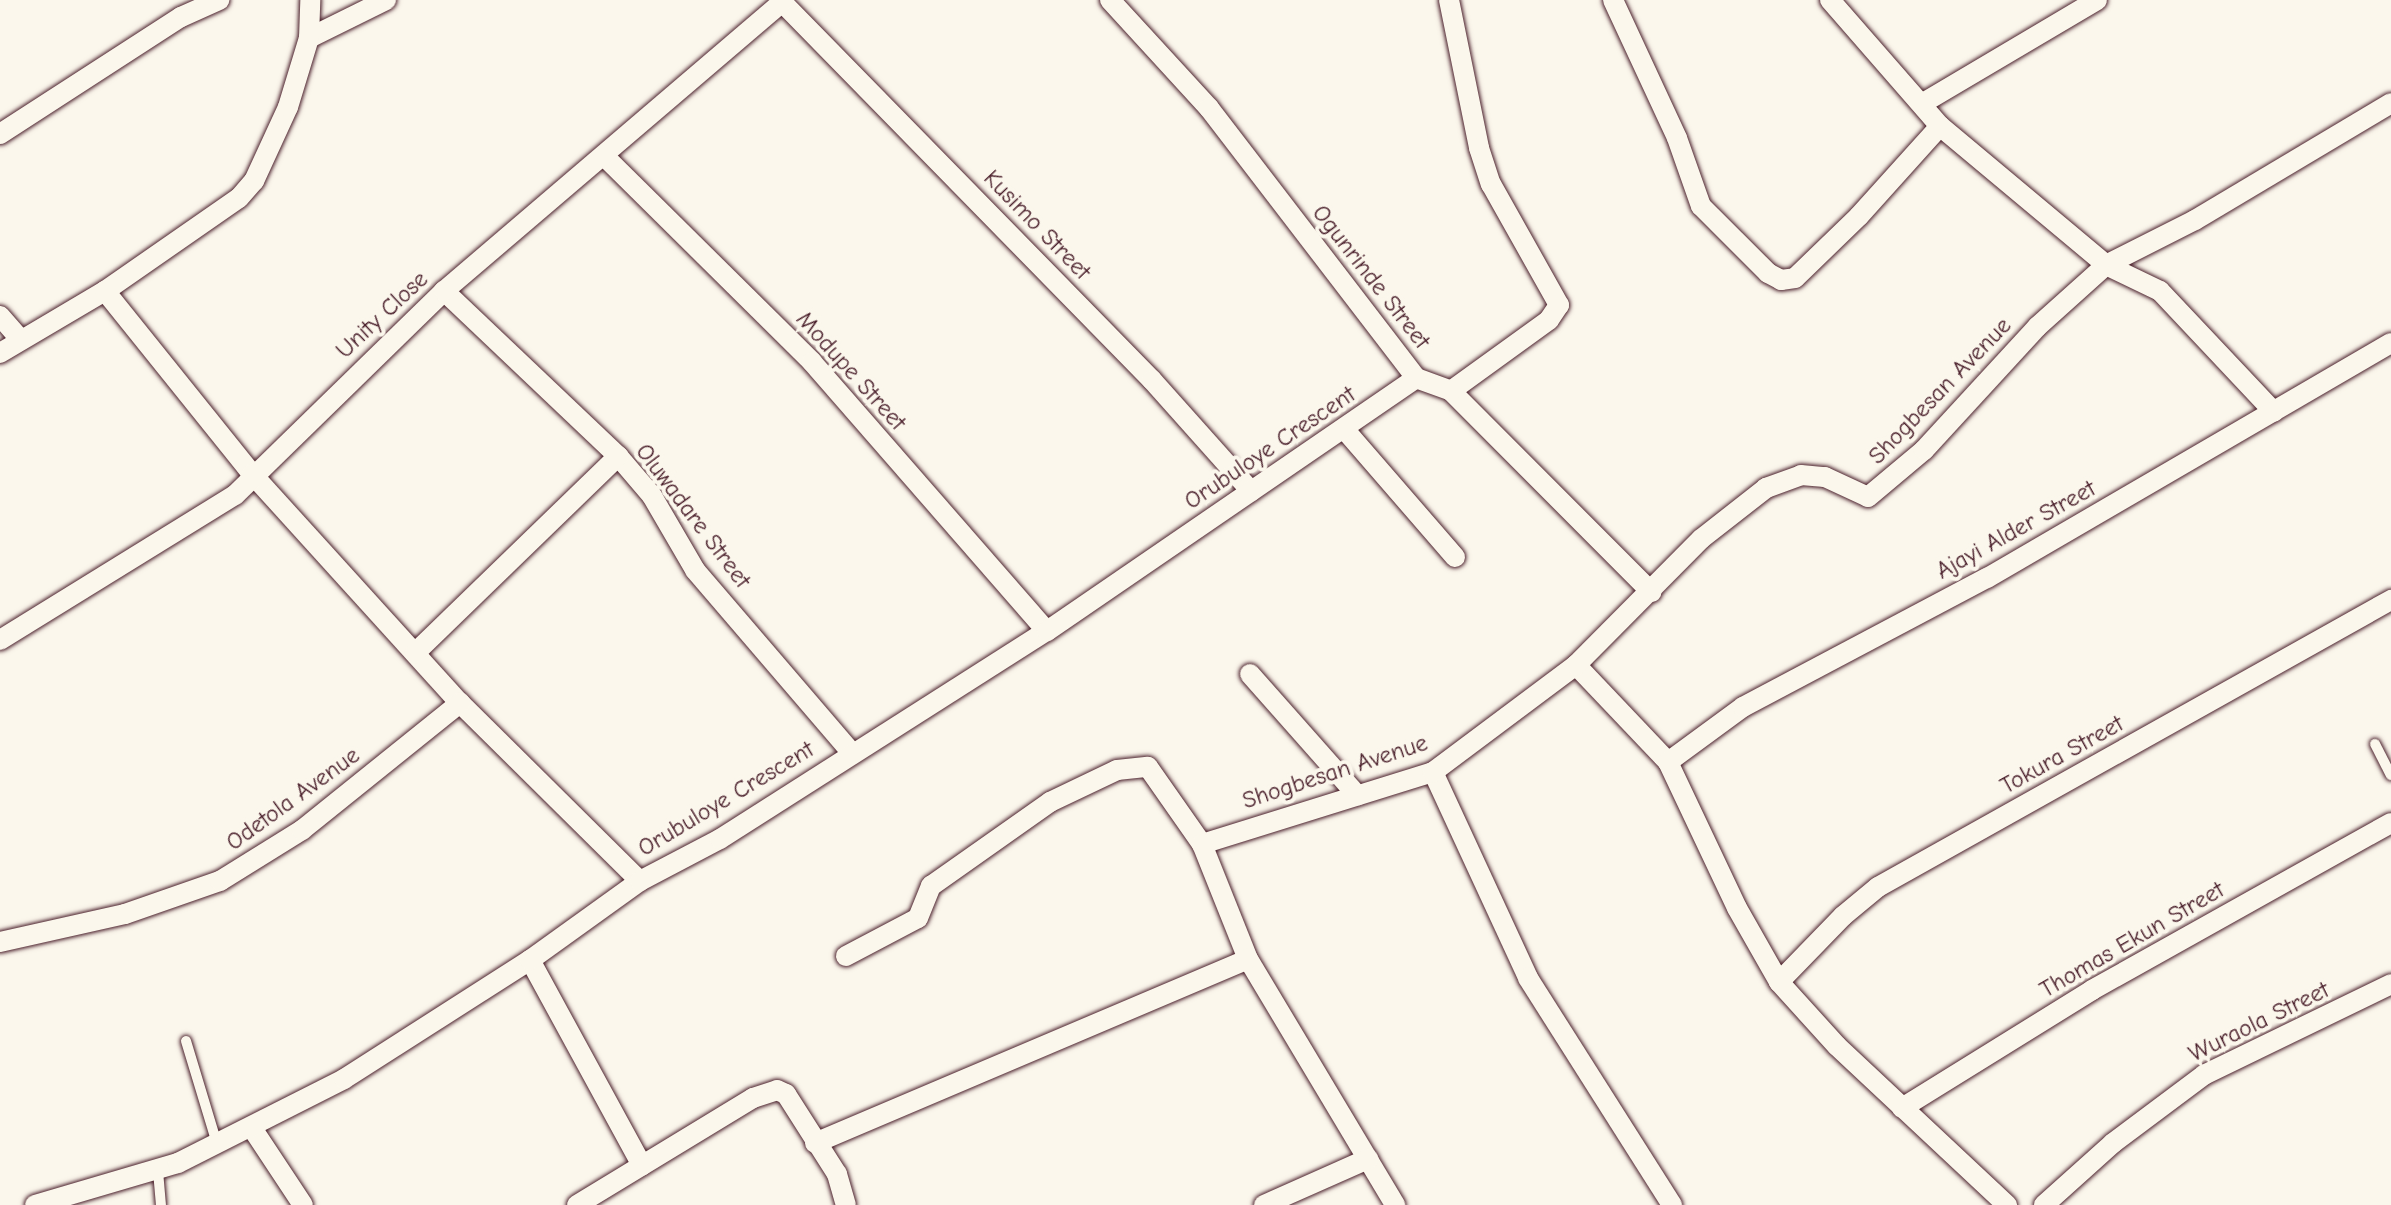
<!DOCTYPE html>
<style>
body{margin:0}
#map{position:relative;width:2391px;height:1205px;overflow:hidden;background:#fbf7ec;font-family:"Comic Neue",sans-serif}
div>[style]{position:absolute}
.roads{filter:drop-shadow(0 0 2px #4a1f2b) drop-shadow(0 0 2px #4a1f2b)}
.service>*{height:10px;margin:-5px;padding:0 5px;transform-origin:5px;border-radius:5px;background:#fbf7ec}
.minor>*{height:20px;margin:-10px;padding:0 10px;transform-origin:10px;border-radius:10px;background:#fbf7ec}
span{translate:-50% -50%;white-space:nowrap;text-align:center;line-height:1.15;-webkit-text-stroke:8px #fbf7ec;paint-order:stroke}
.street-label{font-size:24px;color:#4a1f2b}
</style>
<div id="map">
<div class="roads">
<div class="service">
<i style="left:2375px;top:744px;width:35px;rotate:63deg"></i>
<i style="left:186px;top:1041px;width:108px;rotate:73.2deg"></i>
<i style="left:158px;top:1171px;width:34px;rotate:85deg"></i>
</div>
<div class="minor">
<i style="left:780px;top:0;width:532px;rotate:45.61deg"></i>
<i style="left:1152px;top:380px;width:149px;rotate:48.3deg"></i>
<i style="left:1110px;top:0;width:147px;rotate:47.5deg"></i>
<i style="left:1209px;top:108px;width:340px;rotate:52.5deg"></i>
<i style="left:1416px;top:378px;width:37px;rotate:20deg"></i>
<i style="left:1451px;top:391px;width:284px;rotate:45.1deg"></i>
<i style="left:1449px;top:0;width:151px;rotate:78.5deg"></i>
<i style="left:1479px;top:148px;width:38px;rotate:72deg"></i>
<i style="left:1491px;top:184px;width:139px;rotate:60.7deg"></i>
<i style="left:1559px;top:305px;width:18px;rotate:124deg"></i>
<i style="left:1549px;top:320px;width:121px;rotate:144.1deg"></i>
<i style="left:1613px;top:0;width:152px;rotate:65.1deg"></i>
<i style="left:1677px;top:138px;width:72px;rotate:70.6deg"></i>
<i style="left:1701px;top:206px;width:95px;rotate:45deg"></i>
<i style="left:1768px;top:273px;width:15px;rotate:28deg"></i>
<i style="left:1781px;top:280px;width:14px;rotate:-8deg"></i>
<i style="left:1795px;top:278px;width:89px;rotate:-44.1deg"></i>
<i style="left:1859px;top:216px;width:121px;rotate:-48deg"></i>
<i style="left:1830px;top:0;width:167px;rotate:48.9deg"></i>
<i style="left:1940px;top:126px;width:217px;rotate:39.9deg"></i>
<i style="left:2106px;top:265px;width:60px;rotate:25.7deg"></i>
<i style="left:2160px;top:291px;width:166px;rotate:46.7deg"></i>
<i style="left:309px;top:38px;width:86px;rotate:-26.3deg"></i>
<i style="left:1923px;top:103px;width:202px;rotate:-30.6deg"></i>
<i style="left:0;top:134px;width:216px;rotate:-32.9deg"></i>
<i style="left:181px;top:17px;width:42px;rotate:-24.1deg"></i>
<i style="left:605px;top:157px;width:291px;rotate:44.7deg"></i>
<i style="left:812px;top:362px;width:357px;rotate:48.9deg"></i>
<i style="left:105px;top:291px;width:235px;rotate:51.2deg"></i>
<i style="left:252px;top:474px;width:309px;rotate:47.8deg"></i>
<i style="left:460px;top:703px;width:253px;rotate:44.7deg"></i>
<i style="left:444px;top:291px;width:240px;rotate:43.5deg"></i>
<i style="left:618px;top:456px;width:52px;rotate:49.6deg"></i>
<i style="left:652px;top:496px;width:86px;rotate:59.8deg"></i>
<i style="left:695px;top:570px;width:240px;rotate:49.4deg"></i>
<i style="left:0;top:316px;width:30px;rotate:49deg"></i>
<i style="left:0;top:353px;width:122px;rotate:-30.6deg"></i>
<i style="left:105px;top:291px;width:163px;rotate:-34.8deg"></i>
<i style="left:239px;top:198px;width:23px;rotate:-49deg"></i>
<i style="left:254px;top:181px;width:81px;rotate:-65.3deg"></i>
<i style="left:288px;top:107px;width:72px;rotate:-73.1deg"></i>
<i style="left:309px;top:38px;width:38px;rotate:-88deg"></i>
<i style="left:1345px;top:430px;width:168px;rotate:49.1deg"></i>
<i style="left:0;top:640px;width:276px;rotate:-31.7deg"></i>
<i style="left:235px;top:495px;width:292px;rotate:-44.3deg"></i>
<i style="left:444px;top:291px;width:445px;rotate:-40.5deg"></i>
<i style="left:415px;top:653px;width:283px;rotate:-44.1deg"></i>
<i style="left:1576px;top:665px;width:134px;rotate:46.5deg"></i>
<i style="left:1668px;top:762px;width:161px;rotate:64.7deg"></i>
<i style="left:1737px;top:908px;width:85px;rotate:60.4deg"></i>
<i style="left:1779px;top:982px;width:86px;rotate:47.8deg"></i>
<i style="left:1837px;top:1046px;width:233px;rotate:43.1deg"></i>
<i style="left:1250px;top:674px;width:162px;rotate:48.5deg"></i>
<i style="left:1668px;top:762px;width:93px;rotate:-36.3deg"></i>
<i style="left:1743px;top:707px;width:276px;rotate:-27.9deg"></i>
<i style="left:1987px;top:578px;width:467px;rotate:-30.2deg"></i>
<i style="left:1433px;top:772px;width:227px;rotate:65.2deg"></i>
<i style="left:1528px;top:978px;width:269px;rotate:57.6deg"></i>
<i style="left:1202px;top:844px;width:242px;rotate:-17.3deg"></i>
<i style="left:1433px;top:772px;width:179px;rotate:-36.8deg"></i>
<i style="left:1576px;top:665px;width:177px;rotate:-45.2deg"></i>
<i style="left:1701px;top:539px;width:83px;rotate:-38.1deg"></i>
<i style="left:1766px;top:488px;width:37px;rotate:-20deg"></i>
<i style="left:1801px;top:475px;width:24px;rotate:5deg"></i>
<i style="left:1825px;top:477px;width:47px;rotate:24.9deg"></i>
<i style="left:1868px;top:497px;width:73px;rotate:-40deg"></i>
<i style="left:1924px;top:450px;width:167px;rotate:-47.4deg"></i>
<i style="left:2037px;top:327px;width:93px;rotate:-41.9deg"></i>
<i style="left:2106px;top:265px;width:100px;rotate:-26.8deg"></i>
<i style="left:2195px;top:220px;width:228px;rotate:-30.8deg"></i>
<i style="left:0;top:942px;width:128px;rotate:-12.6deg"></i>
<i style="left:125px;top:914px;width:101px;rotate:-19.2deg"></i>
<i style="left:220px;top:881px;width:97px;rotate:-31.9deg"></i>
<i style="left:302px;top:830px;width:203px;rotate:-38.8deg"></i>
<i style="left:846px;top:956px;width:81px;rotate:-27.8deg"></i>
<i style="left:918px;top:918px;width:35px;rotate:-68deg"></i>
<i style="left:931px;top:886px;width:146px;rotate:-35.2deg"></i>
<i style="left:1050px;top:802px;width:74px;rotate:-25.5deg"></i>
<i style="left:1117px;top:770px;width:31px;rotate:-6deg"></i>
<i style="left:1148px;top:767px;width:94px;rotate:55deg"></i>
<i style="left:1202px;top:844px;width:124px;rotate:68.2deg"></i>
<i style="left:1248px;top:959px;width:287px;rotate:59.1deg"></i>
<i style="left:530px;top:960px;width:234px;rotate:61.4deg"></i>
<i style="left:1779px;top:982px;width:92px;rotate:-45.9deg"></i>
<i style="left:1843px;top:916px;width:45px;rotate:-39.6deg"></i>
<i style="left:1878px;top:887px;width:588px;rotate:-29.23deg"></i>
<i style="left:1902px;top:1108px;width:224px;rotate:-31.8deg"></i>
<i style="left:2092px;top:990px;width:342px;rotate:-29.2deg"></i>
<i style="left:252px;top:1128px;width:92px;rotate:56.5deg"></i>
<i style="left:815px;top:1143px;width:470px;rotate:-23deg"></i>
<i style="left:35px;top:1205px;width:149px;rotate:-16.4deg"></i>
<i style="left:178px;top:1163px;width:186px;rotate:-26.8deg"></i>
<i style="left:344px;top:1079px;width:221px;rotate:-32.6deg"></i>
<i style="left:530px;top:960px;width:135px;rotate:-35.7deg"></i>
<i style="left:640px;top:881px;width:90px;rotate:-27.7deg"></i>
<i style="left:720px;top:839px;width:388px;rotate:-32.5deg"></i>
<i style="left:1047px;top:631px;width:447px;rotate:-34.4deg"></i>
<i style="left:577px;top:1205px;width:206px;rotate:-31.3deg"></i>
<i style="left:753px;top:1098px;width:25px;rotate:-18deg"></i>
<i style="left:777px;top:1090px;width:10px;rotate:24deg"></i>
<i style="left:786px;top:1094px;width:95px;rotate:57.5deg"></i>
<i style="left:837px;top:1174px;width:32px;rotate:74deg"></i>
<i style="left:1264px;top:1205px;width:114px;rotate:-23.9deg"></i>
<i style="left:2044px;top:1205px;width:93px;rotate:-41.9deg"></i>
<i style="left:2113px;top:1143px;width:114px;rotate:-36.8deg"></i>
<i style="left:2204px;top:1075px;width:208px;rotate:-25.9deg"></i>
</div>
</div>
<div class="street-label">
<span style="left:1037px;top:225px;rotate:46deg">Kusimo Street</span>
<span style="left:1371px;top:277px;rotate:52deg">Ogunrinde Street</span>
<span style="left:382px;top:315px;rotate:-43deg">Unity Close</span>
<span style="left:851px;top:371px;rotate:48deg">Modupe Street</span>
<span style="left:1940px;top:391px;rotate:-46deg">Shogbesan Avenue</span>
<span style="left:1270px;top:448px;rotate:-34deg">Orubuloye Crescent</span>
<span style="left:693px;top:516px;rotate:53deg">Oluwadare Street</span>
<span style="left:2016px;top:530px;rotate:-29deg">Ajayi Alder Street</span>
<span style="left:2062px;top:755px;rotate:-29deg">Tokura Street</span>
<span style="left:1335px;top:772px;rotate:-18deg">Shogbesan Avenue</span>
<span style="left:293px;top:799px;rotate:-36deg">Odetola Avenue</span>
<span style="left:726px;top:799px;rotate:-31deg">Orubuloye Crescent</span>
<span style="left:2132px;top:940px;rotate:-30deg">Thomas Ekun Street</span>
<span style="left:2259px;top:1022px;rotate:-26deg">Wuraola Street</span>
</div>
</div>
